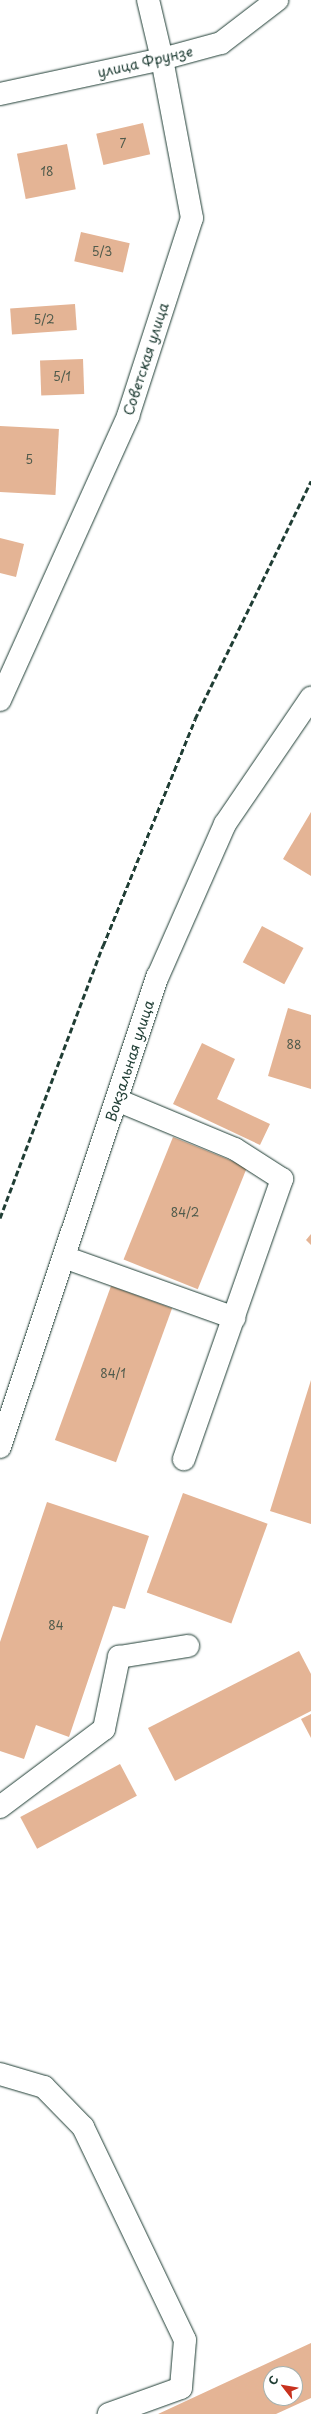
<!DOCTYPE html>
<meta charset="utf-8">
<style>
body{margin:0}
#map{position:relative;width:311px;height:2414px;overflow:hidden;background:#fff;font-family:"Playpen Sans",sans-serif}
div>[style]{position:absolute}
.building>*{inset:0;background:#e4b495;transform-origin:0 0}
.roads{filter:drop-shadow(0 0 1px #1f3d34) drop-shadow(0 0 1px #1f3d34)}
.lane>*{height:22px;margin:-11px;padding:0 11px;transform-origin:11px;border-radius:11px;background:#fff}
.street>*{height:22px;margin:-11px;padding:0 11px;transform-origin:11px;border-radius:11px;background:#fff}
.rail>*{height:3px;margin-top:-1.5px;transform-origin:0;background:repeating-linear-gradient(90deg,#1f3d34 0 6px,transparent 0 9px)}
span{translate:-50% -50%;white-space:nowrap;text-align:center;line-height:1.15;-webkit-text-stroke:4px #fff;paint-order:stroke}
.number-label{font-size:12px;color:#505b4c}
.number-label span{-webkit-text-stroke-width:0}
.street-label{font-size:14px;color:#1f3d34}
.north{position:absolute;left:263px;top:2366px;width:40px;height:40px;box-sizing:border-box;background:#fff;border:1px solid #a5b1ae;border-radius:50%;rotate:301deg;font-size:11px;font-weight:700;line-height:16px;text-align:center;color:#1f3d34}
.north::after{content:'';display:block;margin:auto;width:14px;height:18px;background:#c8321e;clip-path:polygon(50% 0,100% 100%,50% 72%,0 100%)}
</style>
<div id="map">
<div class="building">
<i style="left:143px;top:123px;width:32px;height:48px;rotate:77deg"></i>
<i style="left:67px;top:144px;width:46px;height:51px;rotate:79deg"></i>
<i style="left:81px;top:232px;width:50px;height:30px;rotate:13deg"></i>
<i style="left:75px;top:304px;width:26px;height:65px;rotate:86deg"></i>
<i style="left:83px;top:359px;width:35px;height:43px;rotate:88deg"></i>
<i style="left:0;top:426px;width:59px;height:66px;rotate:3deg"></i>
<i style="clip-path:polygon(0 538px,24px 544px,16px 577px,0 573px)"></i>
<i style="clip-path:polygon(311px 812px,311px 876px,283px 859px)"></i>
<i style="left:262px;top:926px;width:47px;height:41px;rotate:28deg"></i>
<i style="clip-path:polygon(288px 1008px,311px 1015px,311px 1089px,268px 1076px)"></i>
<i style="clip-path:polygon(202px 1043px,235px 1059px,217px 1099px,270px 1124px,260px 1145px,173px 1104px)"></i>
<i style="left:173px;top:1137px;width:80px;height:132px;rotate:22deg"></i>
<i style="clip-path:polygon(311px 1234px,311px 1245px,306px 1240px)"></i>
<i style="left:111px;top:1286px;width:65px;height:164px;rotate:20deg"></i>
<i style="clip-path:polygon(311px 1380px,311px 1524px,270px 1511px)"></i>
<i style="left:183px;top:1493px;width:90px;height:106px;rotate:20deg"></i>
<i style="clip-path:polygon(47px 1502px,149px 1536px,125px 1609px,113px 1606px,69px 1737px,36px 1725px,24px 1759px,0 1751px,0 1642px)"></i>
<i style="clip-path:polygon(299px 1651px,311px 1674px,311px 1711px,175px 1781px,148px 1728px)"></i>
<i style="clip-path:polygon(311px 1714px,311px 1738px,301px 1719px)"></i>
<i style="left:120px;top:1764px;width:36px;height:113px;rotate:62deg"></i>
<i style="clip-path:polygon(evenodd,311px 2343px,311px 2398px,276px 2414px,158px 2414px,311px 2343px,271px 2374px,295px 2374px,295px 2398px,271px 2398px,271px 2374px)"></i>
</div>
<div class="roads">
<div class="lane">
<i style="left:117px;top:1100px;width:128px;rotate:22.6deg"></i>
<i style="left:235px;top:1149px;width:56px;rotate:32.6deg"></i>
<i style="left:282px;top:1179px;width:297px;rotate:109.3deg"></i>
<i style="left:64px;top:1257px;width:181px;rotate:19.7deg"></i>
<i style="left:0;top:1807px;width:130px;rotate:-36.9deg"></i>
<i style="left:104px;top:1729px;width:74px;rotate:-78.2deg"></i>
<i style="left:119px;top:1657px;width:70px;rotate:-9.1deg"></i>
<i style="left:0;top:2074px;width:46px;rotate:16.5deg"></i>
<i style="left:44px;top:2087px;width:56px;rotate:45.7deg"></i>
<i style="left:83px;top:2127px;width:236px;rotate:64.4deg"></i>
<i style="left:185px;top:2340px;width:48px;rotate:94.8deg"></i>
<i style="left:181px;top:2388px;width:77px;rotate:160.1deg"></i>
</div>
<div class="street">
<i style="left:0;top:94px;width:166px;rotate:-12.2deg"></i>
<i style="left:162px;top:59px;width:61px;rotate:-15.2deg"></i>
<i style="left:221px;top:43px;width:71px;rotate:-37.5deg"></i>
<i style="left:0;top:700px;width:312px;rotate:-65.7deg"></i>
<i style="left:128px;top:416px;width:208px;rotate:-72.1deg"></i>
<i style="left:192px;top:218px;width:162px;rotate:-100.7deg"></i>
<i style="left:162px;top:59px;width:61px;rotate:-103.3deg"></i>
<i style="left:0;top:1447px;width:497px;rotate:-71.5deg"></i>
<i style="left:158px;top:976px;width:166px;rotate:-66.2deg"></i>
<i style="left:225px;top:824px;width:153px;rotate:-55.7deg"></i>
</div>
</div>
<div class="rail">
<i style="left:0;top:1218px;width:291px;rotate:-69.3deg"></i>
<i style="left:103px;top:946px;width:245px;rotate:-67.9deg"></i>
<i style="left:195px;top:719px;width:265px;rotate:-64deg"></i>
</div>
<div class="number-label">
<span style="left:123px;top:144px">7</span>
<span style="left:47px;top:172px">18</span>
<span style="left:102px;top:252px">5/3</span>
<span style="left:44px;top:320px">5/2</span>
<span style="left:62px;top:377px">5/1</span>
<span style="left:29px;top:460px">5</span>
<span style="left:294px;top:1045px">88</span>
<span style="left:185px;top:1213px">84/2</span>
<span style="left:113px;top:1374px">84/1</span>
<span style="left:56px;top:1626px">84</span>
</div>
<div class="street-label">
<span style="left:145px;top:62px;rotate:-13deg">улица Фрунзе</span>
<span style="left:146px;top:359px;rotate:-72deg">Советская улица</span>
<span style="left:130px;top:1061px;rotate:-72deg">Вокзальная улица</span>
</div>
<div class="north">С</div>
</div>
